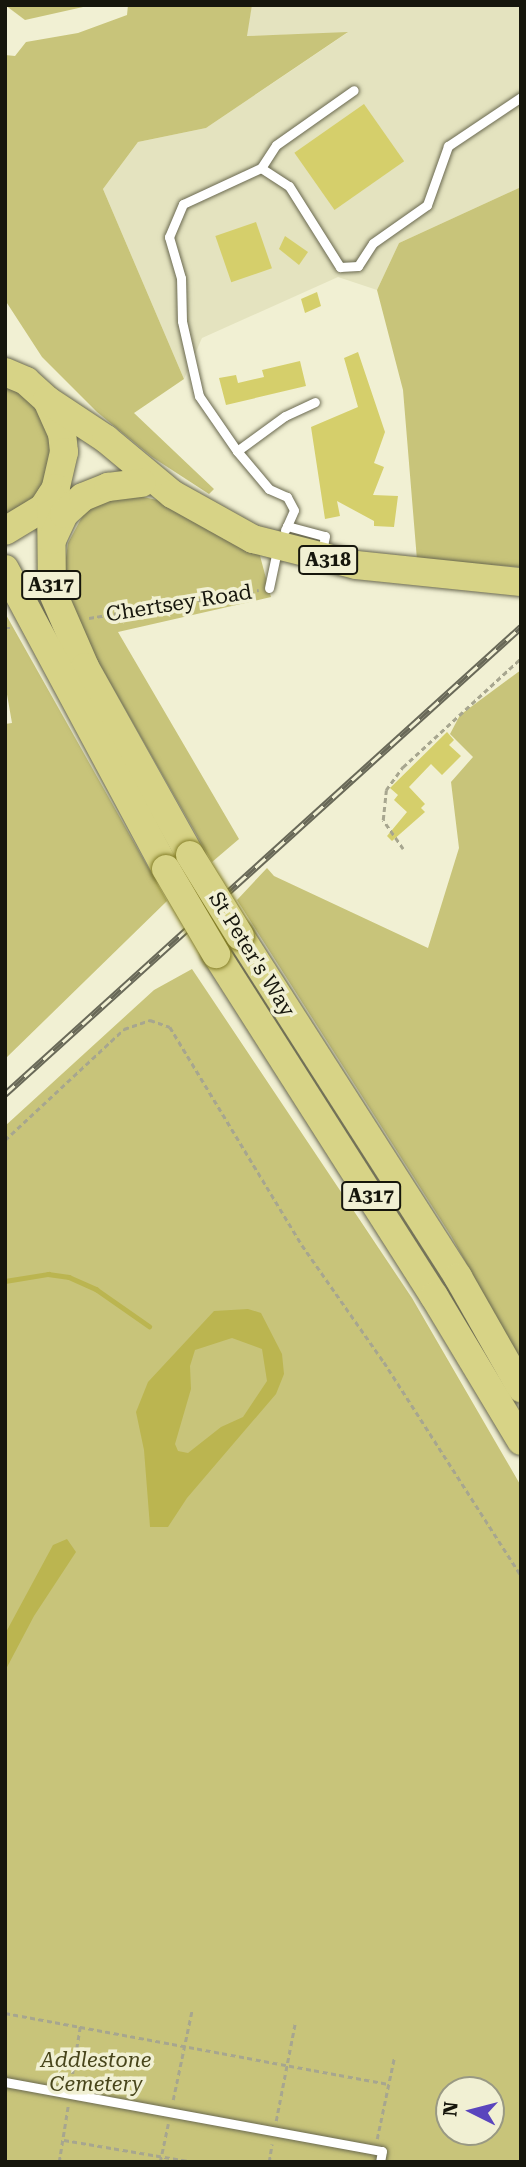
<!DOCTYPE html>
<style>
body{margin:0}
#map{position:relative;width:526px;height:2167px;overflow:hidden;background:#f1f0d3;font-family:"Roboto Serif",serif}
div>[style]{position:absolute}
.built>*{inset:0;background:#e4e3bf}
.green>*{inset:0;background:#c8c47a}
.water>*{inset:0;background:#bbb550}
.stream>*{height:4.5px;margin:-2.25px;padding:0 2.25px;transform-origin:2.25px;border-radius:2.25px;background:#bbb550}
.building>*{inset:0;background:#d5cf6b;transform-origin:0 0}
.path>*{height:2.5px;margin-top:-1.25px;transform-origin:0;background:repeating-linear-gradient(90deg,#a7a68f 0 5px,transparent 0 8.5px)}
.roads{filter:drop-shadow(0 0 2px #6a6950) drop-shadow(0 0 2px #6a6950)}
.lane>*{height:9px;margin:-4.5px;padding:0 4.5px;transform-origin:4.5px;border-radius:4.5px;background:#fff}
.primary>*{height:28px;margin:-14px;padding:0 14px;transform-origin:14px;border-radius:14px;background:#d7d386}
.rail>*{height:7px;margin-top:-3.5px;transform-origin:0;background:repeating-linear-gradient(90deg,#f1f0d3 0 13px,#696958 0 26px);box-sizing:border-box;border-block:2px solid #696958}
.bridges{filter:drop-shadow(0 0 2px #837d27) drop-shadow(0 0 2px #837d27)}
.primary-bridge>*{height:28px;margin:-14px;padding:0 14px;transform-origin:14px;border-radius:14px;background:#d7d386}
span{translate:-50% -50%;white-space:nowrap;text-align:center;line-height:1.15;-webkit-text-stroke:7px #f1f0d3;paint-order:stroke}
.shield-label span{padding:2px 5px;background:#f1f0d3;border:2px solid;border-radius:5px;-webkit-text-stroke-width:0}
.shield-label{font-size:19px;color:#16160c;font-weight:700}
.street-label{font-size:21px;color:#16160c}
.park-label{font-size:21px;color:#48451b;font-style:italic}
.frame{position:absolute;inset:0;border:7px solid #16160c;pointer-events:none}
.north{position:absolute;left:435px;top:2076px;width:70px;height:70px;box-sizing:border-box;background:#f1f0d3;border:2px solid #999983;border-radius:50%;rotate:276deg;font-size:19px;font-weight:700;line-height:28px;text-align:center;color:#16160c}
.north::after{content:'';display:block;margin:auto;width:24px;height:32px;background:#5a45bd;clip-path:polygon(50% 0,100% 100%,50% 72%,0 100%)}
</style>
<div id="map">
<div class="built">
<i style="clip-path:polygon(252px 5px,521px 5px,521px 187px,399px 243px,377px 290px,338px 277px,202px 338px,184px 379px,103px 189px,138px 142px,206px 128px,347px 33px,246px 36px)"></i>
</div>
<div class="green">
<i style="clip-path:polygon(5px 5px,92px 5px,25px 20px)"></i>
<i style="clip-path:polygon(128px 5px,252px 5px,247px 36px,348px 32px,206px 128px,138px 142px,103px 189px,184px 379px,134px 413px,214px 489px,209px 494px,152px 457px,97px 412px,42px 357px,5px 300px,5px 55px,15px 56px,26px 42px,78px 33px,127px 15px)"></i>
<i style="clip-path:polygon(521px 187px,521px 567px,417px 560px,403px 390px,377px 290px,399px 243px)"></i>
<i style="clip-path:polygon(5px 383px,27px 396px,43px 414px,51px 437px,52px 461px,44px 484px,30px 502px,5px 516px)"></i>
<i style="clip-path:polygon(121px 492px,157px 500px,259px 552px,271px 597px,118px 632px,239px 839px,212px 862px,71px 614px,63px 579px,68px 543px,89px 504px)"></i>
<i style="clip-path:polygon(5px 613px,167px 901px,5px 1059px,5px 724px,12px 723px,5px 683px)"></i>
<i style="clip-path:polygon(521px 670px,521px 1361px,451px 1236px,237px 900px,267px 868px,274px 876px,428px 948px,459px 848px,451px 782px,473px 757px,450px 734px,460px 715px)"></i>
<i style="clip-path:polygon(evenodd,192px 969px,412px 1298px,521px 1486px,521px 2162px,5px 2162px,5px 1126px,154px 990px,192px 969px,449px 2090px,491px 2090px,491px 2132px,449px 2132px,449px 2090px)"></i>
</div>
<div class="water">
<i style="clip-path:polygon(evenodd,248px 1309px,261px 1313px,282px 1354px,284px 1374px,276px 1394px,187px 1498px,168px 1527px,150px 1527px,144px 1450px,136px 1412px,148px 1382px,214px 1311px,248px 1309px,232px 1338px,262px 1349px,267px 1381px,243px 1417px,221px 1427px,188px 1453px,178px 1451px,175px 1444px,191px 1389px,190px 1366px,195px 1350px,232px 1338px)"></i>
<i style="clip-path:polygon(67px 1539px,76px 1552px,34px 1616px,5px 1671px,5px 1634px,53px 1545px)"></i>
</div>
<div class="stream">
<i style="left:5px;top:1281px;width:44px;rotate:-9.2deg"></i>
<i style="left:48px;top:1274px;width:21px;rotate:8deg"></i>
<i style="left:69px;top:1277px;width:30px;rotate:24deg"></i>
<i style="left:96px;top:1289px;width:65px;rotate:34.9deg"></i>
</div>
<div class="building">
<i style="left:364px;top:104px;width:70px;height:85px;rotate:55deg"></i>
<i style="left:256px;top:222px;width:49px;height:43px;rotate:71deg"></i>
<i style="clip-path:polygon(285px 236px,308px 252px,299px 265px,279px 249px)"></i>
<i style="clip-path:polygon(317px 292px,321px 306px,305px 313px,301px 299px)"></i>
<i style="clip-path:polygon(358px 352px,385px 432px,374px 463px,384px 467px,373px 495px,398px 496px,394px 527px,374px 526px,374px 521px,337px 501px,340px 516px,325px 519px,311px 427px,358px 407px,344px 358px)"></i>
<i style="clip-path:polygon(300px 361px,306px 386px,226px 405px,219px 378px,236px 375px,238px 383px,264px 377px,262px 370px)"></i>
<i style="clip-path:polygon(447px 732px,454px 740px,449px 745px,461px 756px,442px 775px,431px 764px,409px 787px,425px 804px,421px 808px,425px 812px,392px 841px,387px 836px,407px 812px,394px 800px,398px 795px,390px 788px)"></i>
</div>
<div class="path">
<i style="left:89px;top:618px;width:172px;rotate:-9.4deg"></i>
<i style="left:5px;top:628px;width:8px"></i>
<i style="left:403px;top:849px;width:35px;rotate:-125deg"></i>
<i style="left:383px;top:820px;width:30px;rotate:-84deg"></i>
<i style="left:386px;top:790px;width:29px;rotate:-54deg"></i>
<i style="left:403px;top:767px;width:161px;rotate:-42.7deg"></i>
<i style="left:5px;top:1140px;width:163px;rotate:-43deg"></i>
<i style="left:124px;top:1029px;width:28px;rotate:-19deg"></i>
<i style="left:150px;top:1020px;width:21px;rotate:19deg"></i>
<i style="left:170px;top:1027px;width:255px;rotate:58.8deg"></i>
<i style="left:302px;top:1245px;width:143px;rotate:55deg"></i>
<i style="left:384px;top:1362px;width:253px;rotate:57.3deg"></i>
<i style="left:5px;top:2013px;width:390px;rotate:10.5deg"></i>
<i style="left:71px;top:2082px;width:56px;rotate:-80.7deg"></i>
<i style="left:173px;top:2100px;width:92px;rotate:-78.1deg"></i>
<i style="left:276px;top:2121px;width:100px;rotate:-79deg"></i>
<i style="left:377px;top:2139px;width:83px;rotate:-78.1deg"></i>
<i style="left:64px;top:2140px;width:132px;rotate:9.6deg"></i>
<i style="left:59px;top:2162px;width:57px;rotate:-80.9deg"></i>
<i style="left:160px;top:2162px;width:39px;rotate:-78deg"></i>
<i style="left:269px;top:2162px;width:18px;rotate:-81deg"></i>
</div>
<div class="roads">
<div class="lane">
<i style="left:261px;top:168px;width:27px;rotate:-57deg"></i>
<i style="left:276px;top:145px;width:95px;rotate:-35.2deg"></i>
<i style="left:237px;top:451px;width:67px;rotate:-124.6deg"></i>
<i style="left:199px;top:396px;width:77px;rotate:-102.8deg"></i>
<i style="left:182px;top:321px;width:43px;rotate:-91.3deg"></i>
<i style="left:181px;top:278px;width:43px;rotate:-106.3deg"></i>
<i style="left:169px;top:237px;width:36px;rotate:-67deg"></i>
<i style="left:183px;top:204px;width:86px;rotate:-24.8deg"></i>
<i style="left:261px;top:168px;width:33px;rotate:33deg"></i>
<i style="left:289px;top:186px;width:96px;rotate:57.8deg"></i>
<i style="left:340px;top:267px;width:18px;rotate:-3deg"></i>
<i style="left:358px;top:266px;width:27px;rotate:-57deg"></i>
<i style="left:373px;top:243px;width:66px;rotate:-35.1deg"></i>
<i style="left:427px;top:205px;width:63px;rotate:-70.4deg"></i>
<i style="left:448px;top:146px;width:88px;rotate:-33.9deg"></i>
<i style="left:287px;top:526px;width:17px;rotate:-66deg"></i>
<i style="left:294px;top:510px;width:15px;rotate:-118deg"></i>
<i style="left:287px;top:497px;width:20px;rotate:-156deg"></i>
<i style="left:269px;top:489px;width:50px;rotate:-130.1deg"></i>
<i style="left:237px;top:451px;width:59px;rotate:-36.1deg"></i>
<i style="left:285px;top:416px;width:33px;rotate:-25deg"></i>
<i style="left:285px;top:530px;width:4px;rotate:-63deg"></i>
<i style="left:287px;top:526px;width:39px;rotate:15deg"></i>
<i style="left:325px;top:536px;width:16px;rotate:101deg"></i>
<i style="left:269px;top:588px;width:40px;rotate:-78deg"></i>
<i style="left:5px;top:2082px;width:383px;rotate:10.4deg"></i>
<i style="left:382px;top:2151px;width:11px;rotate:100deg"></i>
</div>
<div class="primary">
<i style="left:5px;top:372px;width:23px;rotate:23deg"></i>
<i style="left:26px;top:381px;width:28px;rotate:42deg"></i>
<i style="left:47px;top:400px;width:36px;rotate:66deg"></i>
<i style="left:62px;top:433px;width:19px;rotate:84deg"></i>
<i style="left:64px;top:452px;width:37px;rotate:103deg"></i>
<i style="left:56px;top:488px;width:24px;rotate:123deg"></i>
<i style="left:43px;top:508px;width:44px;rotate:148.8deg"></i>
<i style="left:47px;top:400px;width:71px;rotate:33.5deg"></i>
<i style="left:106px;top:439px;width:86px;rotate:39.8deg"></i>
<i style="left:172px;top:494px;width:93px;rotate:29.1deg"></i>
<i style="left:253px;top:539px;width:106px;rotate:14.2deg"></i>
<i style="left:356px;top:565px;width:166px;rotate:5.9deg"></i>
<i style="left:51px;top:496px;width:95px;rotate:89.4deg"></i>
<i style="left:52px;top:591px;width:83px;rotate:66.5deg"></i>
<i style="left:85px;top:667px;width:215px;rotate:60.8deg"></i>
<i style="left:52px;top:540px;width:29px;rotate:-65deg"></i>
<i style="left:64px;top:514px;width:25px;rotate:-42deg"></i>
<i style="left:83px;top:497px;width:27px;rotate:-22deg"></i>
<i style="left:108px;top:487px;width:34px;rotate:-7deg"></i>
<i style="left:5px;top:569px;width:340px;rotate:61.8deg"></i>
<i style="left:240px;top:936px;width:405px;rotate:57.4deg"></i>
<i style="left:458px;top:1277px;width:128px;rotate:60.4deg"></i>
<i style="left:216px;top:954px;width:406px;rotate:57.5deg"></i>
<i style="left:434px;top:1296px;width:169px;rotate:59deg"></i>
</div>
</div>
<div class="rail">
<i style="left:5px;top:1094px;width:696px;rotate:-42.15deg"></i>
</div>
<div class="bridges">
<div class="primary-bridge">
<i style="left:190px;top:855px;width:95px;rotate:58.3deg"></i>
<i style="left:166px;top:869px;width:99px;rotate:59.5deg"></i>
</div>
</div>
<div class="shield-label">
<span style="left:328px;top:560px">A318</span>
<span style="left:51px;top:585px">A317</span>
<span style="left:371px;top:1196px">A317</span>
</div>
<div class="street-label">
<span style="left:179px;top:603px;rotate:-9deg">Chertsey Road</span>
<span style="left:252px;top:954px;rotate:58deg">St Peter's Way</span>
</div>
<div class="park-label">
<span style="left:96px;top:2072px">Addlestone<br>Cemetery</span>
</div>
<div class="frame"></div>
<div class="north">N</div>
</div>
